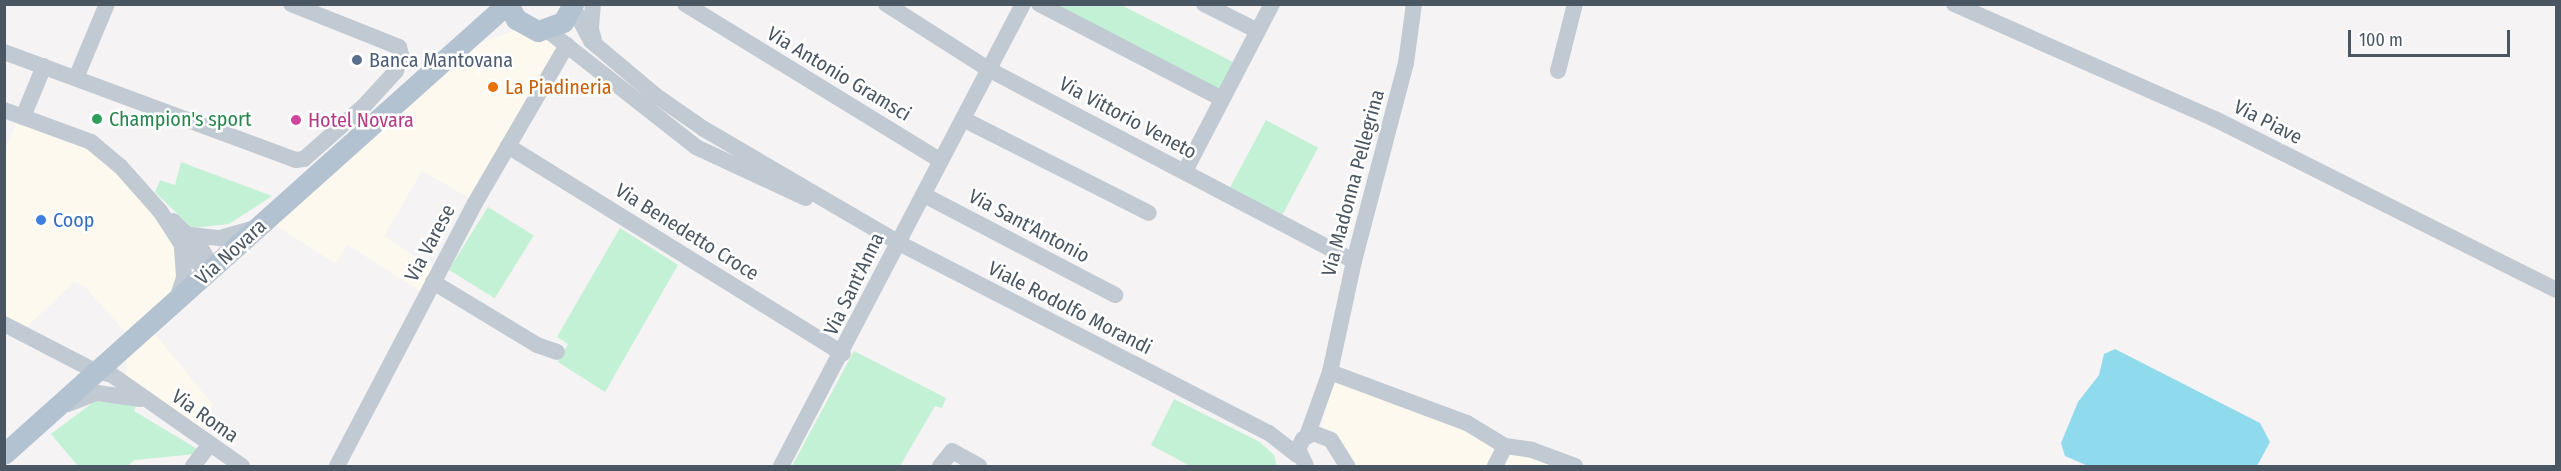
<!DOCTYPE html>
<style>
body{margin:0}
#map{position:relative;width:2561px;height:471px;overflow:hidden;background:#f5f3f3;font-family:"Fira Sans Condensed",sans-serif}
div>[style]{position:absolute}
.commercial>*{inset:0;background:#fdf9ef}
.green>*{inset:0;background:#c3f1d5;transform-origin:0 0}
.water>*{inset:0;background:#90daee}
.minor>*{height:16px;margin:-8px;padding:0 8px;transform-origin:8px;border-radius:8px;background:#c1cad2}
.major>*{height:21px;margin:-10.5px;padding:0 10.5px;transform-origin:10.5px;border-radius:10.5px;background:#b3c2d1}
.dots>*{width:16px;height:16px;translate:-50% -50%;box-sizing:border-box;border:3px solid #fff;border-radius:50%}
span{translate:-50% -50%;white-space:nowrap;text-align:center;line-height:1.15;-webkit-text-stroke:5px #fff;paint-order:stroke}
.service-label{font-size:20px;color:#4e5e75}
.left{translate:0 -50%;text-align:left}
.street-label{font-size:20px;color:#4a5661}
.food-label{font-size:20px;color:#c56008}
.leisure-label{font-size:20px;color:#27864d}
.hotel-label{font-size:20px;color:#b23c85}
.shop-label{font-size:20px;color:#366cbe}
.frame{position:absolute;inset:0;border:6px solid #4a5661;pointer-events:none}
.scale{position:absolute;left:2348px;top:30px;width:162px;height:27px;box-sizing:border-box;border:3px solid #4a5661;border-top:0;padding-left:8px;font-size:18px;line-height:21px;white-space:nowrap;color:#4a5661;-webkit-text-stroke:4px #fff;paint-order:stroke}
</style>
<div id="map">
<div class="commercial">
<i style="clip-path:polygon(521px 28px,563px 45px,473px 200px,422px 171px,384px 236px,436px 270px,424px 293px,347px 245px,336px 264px,269px 221px,477px 44px)"></i>
<i style="clip-path:polygon(18px 120px,89px 145px,116px 169px,179px 245px,174px 300px,130px 337px,85px 287px,74px 282px,24px 330px,5px 320px,4px 152px)"></i>
<i style="clip-path:polygon(150px 328px,213px 405px,200px 431px,126px 379px,127px 355px)"></i>
<i style="clip-path:polygon(1331px 376px,1562px 466px,1350px 466px,1322px 426px)"></i>
</div>
<div class="green">
<i style="clip-path:polygon(1048px 5px,1121px 5px,1235px 63px,1218px 94px)"></i>
<i style="left:1266px;top:120px;width:59px;height:76px;rotate:28deg"></i>
<i style="clip-path:polygon(181px 162px,272px 196px,229px 224px,192px 228px,155px 192px,160px 180px,175px 185px)"></i>
<i style="left:488px;top:207px;width:54px;height:74px;rotate:32deg"></i>
<i style="clip-path:polygon(620px 228px,678px 265px,605px 392px,558px 362px,568px 344px,557px 337px)"></i>
<i style="clip-path:polygon(854px 351px,946px 398px,942px 408px,935px 406px,900px 466px,792px 466px)"></i>
<i style="clip-path:polygon(1174px 399px,1260px 442px,1274px 455px,1277px 466px,1190px 466px,1151px 445px)"></i>
<i style="clip-path:polygon(95px 401px,136px 406px,134px 411px,199px 450px,195px 454px,135px 460px,127px 466px,78px 466px,51px 434px)"></i>
</div>
<div class="water">
<i style="clip-path:polygon(2115px 349px,2260px 423px,2270px 442px,2257px 466px,2088px 466px,2065px 456px,2061px 443px,2078px 402px,2099px 375px,2104px 354px)"></i>
</div>
<div class="minor">
<i style="left:593px;top:4px;width:25px;rotate:95deg"></i>
<i style="left:591px;top:29px;width:11px;rotate:75deg"></i>
<i style="left:685px;top:4px;width:300px;rotate:31.5deg"></i>
<i style="left:886px;top:4px;width:121px;rotate:32.5deg"></i>
<i style="left:988px;top:69px;width:413px;rotate:27.7deg"></i>
<i style="left:1039px;top:4px;width:204px;rotate:27.4deg"></i>
<i style="left:1204px;top:4px;width:60px;rotate:26.6deg"></i>
<i style="left:1954px;top:4px;width:285px;rotate:23.8deg"></i>
<i style="left:2215px;top:119px;width:381px;rotate:26.6deg"></i>
<i style="left:573px;top:7px;width:38px;rotate:62deg"></i>
<i style="left:591px;top:41px;width:84px;rotate:40.2deg"></i>
<i style="left:655px;top:95px;width:60px;rotate:34.8deg"></i>
<i style="left:704px;top:129px;width:224px;rotate:30.3deg"></i>
<i style="left:897px;top:242px;width:418px;rotate:27.2deg"></i>
<i style="left:1269px;top:433px;width:36px;rotate:38deg"></i>
<i style="left:547px;top:30px;width:189px;rotate:38.1deg"></i>
<i style="left:696px;top:147px;width:121px;rotate:24.9deg"></i>
<i style="left:4px;top:52px;width:311px;rotate:20.3deg"></i>
<i style="left:296px;top:160px;width:8px;rotate:-7deg"></i>
<i style="left:304px;top:159px;width:80px;rotate:-41.5deg"></i>
<i style="left:364px;top:106px;width:47px;rotate:-47.6deg"></i>
<i style="left:396px;top:71px;width:17px;rotate:-73deg"></i>
<i style="left:401px;top:55px;width:8px;rotate:-104deg"></i>
<i style="left:399px;top:47px;width:116px;rotate:-158.3deg"></i>
<i style="left:1558px;top:71px;width:69px;rotate:-75.8deg"></i>
<i style="left:76px;top:78px;width:80px;rotate:-67.3deg"></i>
<i style="left:4px;top:110px;width:93px;rotate:20.2deg"></i>
<i style="left:91px;top:142px;width:38px;rotate:40deg"></i>
<i style="left:120px;top:166px;width:60px;rotate:48.4deg"></i>
<i style="left:160px;top:211px;width:57px;rotate:57.1deg"></i>
<i style="left:191px;top:259px;width:16px;rotate:27deg"></i>
<i style="left:205px;top:266px;width:13px;rotate:-13deg"></i>
<i style="left:23px;top:117px;width:55px;rotate:-67.6deg"></i>
<i style="left:963px;top:119px;width:208px;rotate:26.8deg"></i>
<i style="left:508px;top:146px;width:394px;rotate:31.8deg"></i>
<i style="left:1185px;top:171px;width:188px;rotate:-62.5deg"></i>
<i style="left:924px;top:195px;width:216px;rotate:27.6deg"></i>
<i style="left:173px;top:221px;width:39px;rotate:44deg"></i>
<i style="left:201px;top:248px;width:8px;rotate:60deg"></i>
<i style="left:205px;top:255px;width:19px;rotate:96deg"></i>
<i style="left:190px;top:235px;width:30px;rotate:6deg"></i>
<i style="left:220px;top:238px;width:33px;rotate:-16deg"></i>
<i style="left:433px;top:282px;width:122px;rotate:31.2deg"></i>
<i style="left:537px;top:345px;width:21px;rotate:19deg"></i>
<i style="left:177px;top:299px;width:23px;rotate:-72deg"></i>
<i style="left:184px;top:277px;width:31px;rotate:-94deg"></i>
<i style="left:4px;top:324px;width:102px;rotate:27.3deg"></i>
<i style="left:95px;top:371px;width:17px;rotate:13deg"></i>
<i style="left:112px;top:375px;width:159px;rotate:35deg"></i>
<i style="left:1330px;top:372px;width:146px;rotate:20.4deg"></i>
<i style="left:1467px;top:423px;width:44px;rotate:31.2deg"></i>
<i style="left:1505px;top:446px;width:27px;rotate:8deg"></i>
<i style="left:1532px;top:450px;width:46px;rotate:20.4deg"></i>
<i style="left:68px;top:404px;width:31px;rotate:-21deg"></i>
<i style="left:97px;top:393px;width:44px;rotate:7.8deg"></i>
<i style="left:1307px;top:436px;width:68px;rotate:-70.2deg"></i>
<i style="left:1330px;top:372px;width:114px;rotate:-77.8deg"></i>
<i style="left:1354px;top:261px;width:205px;rotate:-75.3deg"></i>
<i style="left:1406px;top:63px;width:60px;rotate:-82.3deg"></i>
<i style="left:193px;top:466px;width:28px;rotate:-52deg"></i>
<i style="left:337px;top:466px;width:297px;rotate:-62.3deg"></i>
<i style="left:475px;top:203px;width:183px;rotate:-59.8deg"></i>
<i style="left:781px;top:466px;width:522px;rotate:-62.35deg"></i>
<i style="left:940px;top:466px;width:19px;rotate:-51deg"></i>
<i style="left:952px;top:451px;width:31px;rotate:29deg"></i>
<i style="left:1306px;top:466px;width:19px;rotate:-115deg"></i>
<i style="left:1298px;top:449px;width:11px;rotate:-63deg"></i>
<i style="left:1303px;top:439px;width:12px;rotate:-31deg"></i>
<i style="left:1313px;top:433px;width:19px;rotate:21deg"></i>
<i style="left:1331px;top:440px;width:31px;rotate:58deg"></i>
<i style="left:1495px;top:466px;width:22px;rotate:-63deg"></i>
</div>
<div class="major">
<i style="left:508px;top:4px;width:17px;rotate:62deg"></i>
<i style="left:516px;top:19px;width:25px;rotate:29deg"></i>
<i style="left:538px;top:31px;width:27px;rotate:-20deg"></i>
<i style="left:563px;top:22px;width:21px;rotate:-61deg"></i>
<i style="left:4px;top:454px;width:675px;rotate:-41.82deg"></i>
</div>
<div class="dots">
<i style="left:357px;top:60px;background:#5c6f8a"></i>
<i style="left:493px;top:87px;background:#e8710a"></i>
<i style="left:97px;top:119px;background:#2e9e5b"></i>
<i style="left:296px;top:120px;background:#d1479c"></i>
<i style="left:41px;top:220px;background:#3f7fe0"></i>
</div>
<div class="service-label">
<span class="left" style="left:369px;top:60px">Banca Mantovana</span>
</div>
<div class="street-label">
<span style="left:839px;top:74px;rotate:31deg">Via Antonio Gramsci</span>
<span style="left:1128px;top:118px;rotate:28deg">Via Vittorio Veneto</span>
<span style="left:2268px;top:122px;rotate:27deg">Via Piave</span>
<span style="left:1353px;top:183px;rotate:-75deg">Via Madonna Pellegrina</span>
<span style="left:1029px;top:226px;rotate:28deg">Via Sant'Antonio</span>
<span style="left:687px;top:232px;rotate:32deg">Via Benedetto Croce</span>
<span style="left:430px;top:243px;rotate:-62deg">Via Varese</span>
<span style="left:231px;top:252px;rotate:-42deg">Via Novara</span>
<span style="left:854px;top:284px;rotate:-64deg">Via Sant'Anna</span>
<span style="left:1070px;top:308px;rotate:27deg">Viale Rodolfo Morandi</span>
<span style="left:205px;top:416px;rotate:35deg">Via Roma</span>
</div>
<div class="food-label">
<span class="left" style="left:505px;top:87px">La Piadineria</span>
</div>
<div class="leisure-label">
<span class="left" style="left:109px;top:119px">Champion's sport</span>
</div>
<div class="hotel-label">
<span class="left" style="left:308px;top:120px">Hotel Novara</span>
</div>
<div class="shop-label">
<span class="left" style="left:53px;top:220px">Coop</span>
</div>
<div class="frame"></div>
<div class="scale">100 m</div>
</div>
